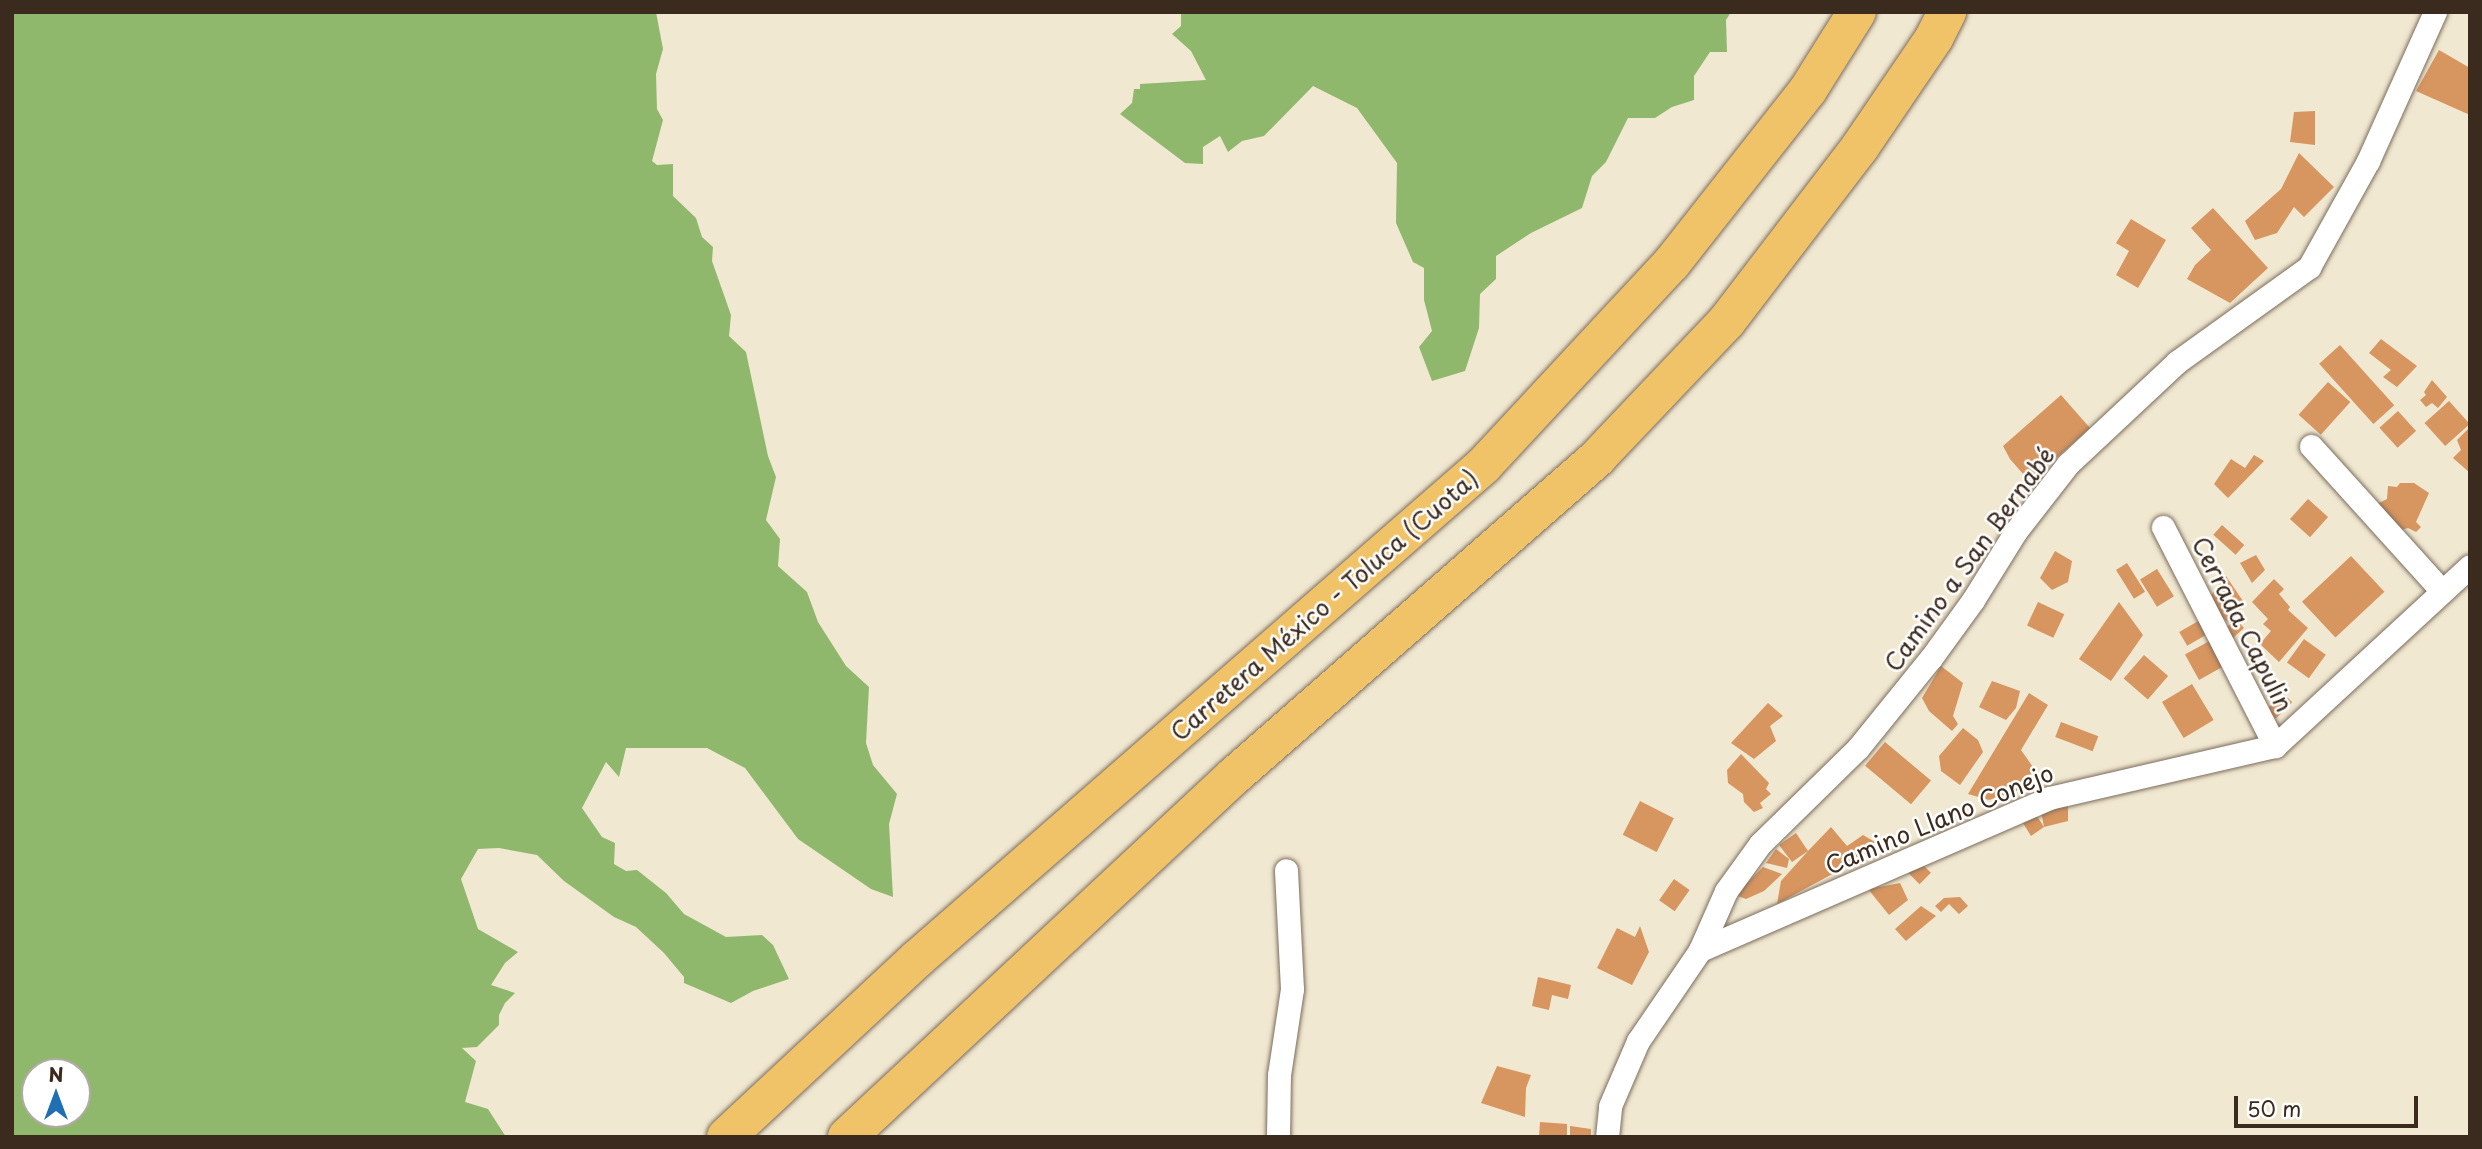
<!DOCTYPE html>
<meta charset="utf-8">
<style>
body{margin:0}
#map{position:relative;width:2482px;height:1149px;overflow:hidden;background:#f1e8d1;font-family:"Playpen Sans",sans-serif}
div>[style]{position:absolute}
.forest>*{inset:0;background:#90b86d}
.building>*{inset:0;background:#d79560;transform-origin:0 0}
.roads{filter:drop-shadow(0 0 2px #7b6c5d) drop-shadow(0 0 2px #7b6c5d)}
.minor>*{height:23px;margin:-11.5px;padding:0 11.5px;transform-origin:11.5px;border-radius:11.5px;background:#fff}
.motorway>*{height:38px;margin:-19px;padding:0 19px;transform-origin:19px;border-radius:19px;background:#f1c369}
span{translate:-50% -50%;white-space:nowrap;text-align:center;line-height:1.15;-webkit-text-stroke:5px #fff;paint-order:stroke}
.street-label{font-size:24px;color:#3b2a1e}
.frame{position:absolute;inset:0;border:14px solid #3b2a1e;pointer-events:none}
.north{position:absolute;left:21px;top:1058px;width:70px;height:70px;box-sizing:border-box;background:#fff;border:2px solid #b1aaa5;border-radius:50%;rotate:0deg;font-size:19px;font-weight:700;line-height:28px;text-align:center;color:#3b2a1e}
.north::after{content:'';display:block;margin:auto;width:24px;height:32px;background:#1f6fb2;clip-path:polygon(50% 0,100% 100%,50% 72%,0 100%)}
.scale{position:absolute;left:2234px;top:1096px;width:184px;height:32px;box-sizing:border-box;border:4px solid #3b2a1e;border-top:0;padding-left:9px;font-size:21px;line-height:24px;white-space:nowrap;color:#3b2a1e;-webkit-text-stroke:5px #fff;paint-order:stroke}
</style>
<div id="map">
<div class="forest">
<i style="clip-path:polygon(evenodd,12px 12px,656px 12px,663px 49px,656px 74px,657px 109px,663px 120px,652px 161px,657px 165px,673px 164px,673px 196px,696px 218px,702px 237px,713px 247px,712px 261px,731px 315px,729px 336px,746px 352px,768px 456px,776px 477px,766px 520px,780px 539px,778px 566px,807px 592px,818px 622px,846px 666px,869px 687px,866px 743px,873px 765px,897px 794px,889px 824px,893px 897px,871px 889px,798px 839px,745px 768px,707px 748px,626px 748px,619px 777px,606px 762px,582px 808px,602px 837px,615px 843px,614px 864px,626px 871px,637px 870px,666px 893px,684px 914px,726px 937px,762px 935px,773px 945px,789px 979px,753px 991px,731px 1003px,684px 983px,684px 977px,664px 953px,636px 927px,614px 917px,564px 881px,537px 855px,499px 848px,478px 849px,461px 879px,478px 929px,518px 952px,505px 963px,491px 985px,515px 993px,505px 1003px,499px 1015px,499px 1025px,477px 1047px,462px 1048px,476px 1061px,465px 1102px,488px 1109px,506px 1137px,12px 1137px,12px 12px,35px 1072px,77px 1072px,77px 1114px,35px 1114px,35px 1072px)"></i>
<i style="clip-path:polygon(1181px 12px,1731px 12px,1726px 20px,1727px 52px,1710px 52px,1694px 76px,1694px 100px,1672px 107px,1655px 118px,1628px 118px,1606px 162px,1592px 176px,1582px 208px,1531px 233px,1496px 256px,1496px 279px,1480px 294px,1479px 328px,1465px 371px,1432px 381px,1419px 347px,1432px 331px,1424px 300px,1424px 268px,1413px 262px,1396px 223px,1397px 163px,1357px 108px,1313px 86px,1264px 136px,1242px 141px,1228px 152px,1220px 136px,1203px 147px,1203px 164px,1185px 163px,1120px 114px,1132px 103px,1134px 89px,1140px 89px,1140px 84px,1206px 80px,1191px 51px,1172px 34px,1181px 26px)"></i>
</div>
<div class="building">
<i style="clip-path:polygon(2439px 50px,2470px 68px,2470px 115px,2416px 91px)"></i>
<i style="clip-path:polygon(2315px 111px,2315px 145px,2290px 142px,2294px 112px)"></i>
<i style="clip-path:polygon(2299px 153px,2334px 187px,2304px 217px,2294px 207px,2277px 233px,2255px 240px,2245px 221px,2281px 189px)"></i>
<i style="clip-path:polygon(2213px 208px,2268px 268px,2230px 303px,2187px 279px,2195px 265px,2211px 250px,2191px 228px)"></i>
<i style="clip-path:polygon(2131px 219px,2166px 240px,2138px 288px,2116px 275px,2129px 251px,2116px 243px)"></i>
<i style="clip-path:polygon(2381px 339px,2417px 366px,2397px 387px,2383px 377px,2391px 370px,2369px 353px)"></i>
<i style="left:2340px;top:345px;width:81px;height:28px;rotate:48deg"></i>
<i style="clip-path:polygon(2432px 380px,2447px 397px,2438px 408px,2432px 403px,2426px 407px,2420px 400px,2426px 395px,2424px 392px)"></i>
<i style="left:2328px;top:382px;width:30px;height:44px;rotate:42deg"></i>
<i style="clip-path:polygon(2061px 395px,2090px 428px,2044px 469px,2052px 478px,2038px 491px,2010px 459px,2003px 446px)"></i>
<i style="left:2449px;top:401px;width:31px;height:33px;rotate:48deg"></i>
<i style="left:2398px;top:411px;width:27px;height:25px;rotate:48deg"></i>
<i style="clip-path:polygon(2470px 427px,2470px 473px,2453px 458px,2461px 450px,2457px 440px)"></i>
<i style="clip-path:polygon(2254px 455px,2264px 461px,2228px 498px,2214px 484px,2231px 459px,2245px 468px)"></i>
<i style="clip-path:polygon(2400px 483px,2414px 483px,2429px 493px,2416px 522px,2421px 527px,2416px 532px,2408px 528px,2401px 530px,2373px 506px,2387px 499px,2388px 486px,2397px 487px)"></i>
<i style="left:2308px;top:499px;width:27px;height:27px;rotate:42deg"></i>
<i style="left:2222px;top:525px;width:30px;height:13px;rotate:42deg"></i>
<i style="clip-path:polygon(2055px 551px,2072px 561px,2068px 582px,2052px 590px,2040px 578px)"></i>
<i style="clip-path:polygon(2256px 555px,2265px 570px,2252px 583px,2240px 563px)"></i>
<i style="left:2351px;top:556px;width:49px;height:67px;rotate:47deg"></i>
<i style="left:2127px;top:563px;width:34px;height:13px;rotate:58deg"></i>
<i style="left:2157px;top:569px;width:32px;height:20px;rotate:58deg"></i>
<i style="clip-path:polygon(2226px 576px,2245px 604px,2229px 623px,2205px 603px)"></i>
<i style="clip-path:polygon(2274px 579px,2284px 589px,2279px 594px,2290px 607px,2288px 610px,2308px 628px,2279px 662px,2260px 644px,2271px 631px,2263px 624px,2268px 619px,2252px 602px)"></i>
<i style="left:2038px;top:602px;width:29px;height:26px;rotate:25deg"></i>
<i style="clip-path:polygon(2119px 602px,2143px 635px,2111px 681px,2079px 659px)"></i>
<i style="left:2236px;top:619px;width:12px;height:19px;rotate:48deg"></i>
<i style="left:2200px;top:620px;width:16px;height:24px;rotate:60deg"></i>
<i style="left:2213px;top:639px;width:29px;height:32px;rotate:61deg"></i>
<i style="left:2304px;top:639px;width:27px;height:29px;rotate:36deg"></i>
<i style="left:2144px;top:655px;width:32px;height:31px;rotate:41deg"></i>
<i style="clip-path:polygon(1941px 666px,1963px 683px,1953px 716px,1958px 724px,1952px 731px,1929px 711px,1922px 698px)"></i>
<i style="clip-path:polygon(1992px 681px,2020px 691px,2016px 708px,2006px 720px,1979px 707px)"></i>
<i style="left:2192px;top:684px;width:42px;height:35px;rotate:59deg"></i>
<i style="clip-path:polygon(2029px 693px,2048px 705px,2021px 750px,2033px 767px,2026px 788px,1989px 800px,1968px 794px)"></i>
<i style="left:2283px;top:693px;width:13px;height:23px;rotate:45deg"></i>
<i style="clip-path:polygon(1768px 703px,1783px 716px,1770px 726px,1776px 741px,1754px 759px,1731px 743px)"></i>
<i style="left:2061px;top:722px;width:40px;height:16px;rotate:21deg"></i>
<i style="clip-path:polygon(1963px 728px,1978px 740px,1983px 752px,1960px 785px,1941px 771px,1939px 756px)"></i>
<i style="left:1885px;top:742px;width:60px;height:31px;rotate:40deg"></i>
<i style="clip-path:polygon(1741px 754px,1769px 783px,1766px 789px,1771px 794px,1760px 803px,1763px 808px,1754px 812px,1744px 802px,1743px 794px,1728px 783px,1727px 770px)"></i>
<i style="left:1640px;top:801px;width:38px;height:38px;rotate:27deg"></i>
<i style="clip-path:polygon(2068px 805px,2068px 821px,2044px 827px,2031px 836px,2018px 815px,2031px 807px,2044px 827px,2041px 811px)"></i>
<i style="clip-path:polygon(1831px 827px,1847px 846px,1863px 835px,1875px 842px,1860px 859px,1777px 904px,1781px 881px,1808px 851px,1792px 862px,1779px 845px,1796px 833px,1808px 851px)"></i>
<i style="clip-path:polygon(1776px 849px,1789px 859px,1787px 868px,1766px 863px)"></i>
<i style="left:1916px;top:858px;width:21px;height:16px;rotate:45deg"></i>
<i style="clip-path:polygon(1763px 867px,1782px 874px,1764px 891px,1746px 899px,1735px 895px)"></i>
<i style="left:1674px;top:879px;width:19px;height:26px;rotate:35deg"></i>
<i style="clip-path:polygon(1900px 883px,1908px 900px,1889px 915px,1868px 889px)"></i>
<i style="clip-path:polygon(1960px 897px,1968px 906px,1959px 914px,1949px 904px,1941px 912px,1935px 906px,1944px 898px)"></i>
<i style="clip-path:polygon(1921px 906px,1936px 916px,1906px 941px,1895px 929px)"></i>
<i style="clip-path:polygon(1640px 926px,1649px 952px,1632px 985px,1597px 968px,1617px 928px,1635px 937px)"></i>
<i style="clip-path:polygon(1538px 977px,1571px 985px,1568px 999px,1552px 995px,1549px 1010px,1532px 1006px)"></i>
<i style="clip-path:polygon(1497px 1066px,1531px 1075px,1526px 1088px,1525px 1117px,1481px 1103px)"></i>
<i style="clip-path:polygon(1540px 1122px,1567px 1124px,1567px 1137px,1539px 1137px)"></i>
<i style="clip-path:polygon(1570px 1126px,1591px 1129px,1591px 1137px,1570px 1137px)"></i>
</div>
<div class="roads">
<div class="minor">
<i style="left:2311px;top:446px;width:195px;rotate:47.9deg"></i>
<i style="left:2163px;top:527px;width:246px;rotate:62.9deg"></i>
<i style="left:1700px;top:950px;width:381px;rotate:-23.5deg"></i>
<i style="left:2049px;top:798px;width:232px;rotate:-13deg"></i>
<i style="left:2275px;top:746px;width:265px;rotate:-42.7deg"></i>
<i style="left:1278px;top:1137px;width:62px;rotate:-89.1deg"></i>
<i style="left:1279px;top:1075px;width:87px;rotate:-81.4deg"></i>
<i style="left:1292px;top:989px;width:119px;rotate:-92.9deg"></i>
<i style="left:1607px;top:1137px;width:31px;rotate:-84deg"></i>
<i style="left:1610px;top:1106px;width:71px;rotate:-66.7deg"></i>
<i style="left:1638px;top:1041px;width:110px;rotate:-55.7deg"></i>
<i style="left:1700px;top:950px;width:64px;rotate:-66.2deg"></i>
<i style="left:1726px;top:891px;width:58px;rotate:-54.1deg"></i>
<i style="left:1760px;top:844px;width:137px;rotate:-44.4deg"></i>
<i style="left:1858px;top:748px;width:116px;rotate:-51deg"></i>
<i style="left:1931px;top:658px;width:72px;rotate:-54.1deg"></i>
<i style="left:1973px;top:600px;width:81px;rotate:-58.1deg"></i>
<i style="left:2016px;top:531px;width:85px;rotate:-52.2deg"></i>
<i style="left:2068px;top:464px;width:149px;rotate:-43.1deg"></i>
<i style="left:2177px;top:362px;width:163px;rotate:-35.7deg"></i>
<i style="left:2309px;top:267px;width:121px;rotate:-60.9deg"></i>
<i style="left:2368px;top:161px;width:163px;rotate:-65.8deg"></i>
</div>
<div class="motorway">
<i style="left:726px;top:1137px;width:261px;rotate:-43deg"></i>
<i style="left:917px;top:959px;width:752px;rotate:-41.06deg"></i>
<i style="left:1484px;top:465px;width:275px;rotate:-47.1deg"></i>
<i style="left:1671px;top:264px;width:221px;rotate:-51.8deg"></i>
<i style="left:1808px;top:90px;width:92px;rotate:-57.9deg"></i>
<i style="left:847px;top:1137px;width:529px;rotate:-43.01deg"></i>
<i style="left:1234px;top:776px;width:484px;rotate:-41.2deg"></i>
<i style="left:1598px;top:457px;width:187px;rotate:-46.5deg"></i>
<i style="left:1727px;top:321px;width:219px;rotate:-52.6deg"></i>
<i style="left:1860px;top:147px;width:132px;rotate:-55.8deg"></i>
<i style="left:1934px;top:38px;width:29px;rotate:-63deg"></i>
</div>
</div>
<div class="street-label">
<span style="left:1969px;top:559px;rotate:-54deg">Camino a San Bernabé</span>
<span style="left:1324px;top:605px;rotate:-41deg">Carretera México - Toluca (Cuota)</span>
<span style="left:2243px;top:624px;rotate:63deg">Cerrada Capulin</span>
<span style="left:1939px;top:819px;rotate:-23deg">Camino Llano Conejo</span>
</div>
<div class="frame"></div>
<div class="north">N</div>
<div class="scale">50 m</div>
</div>
